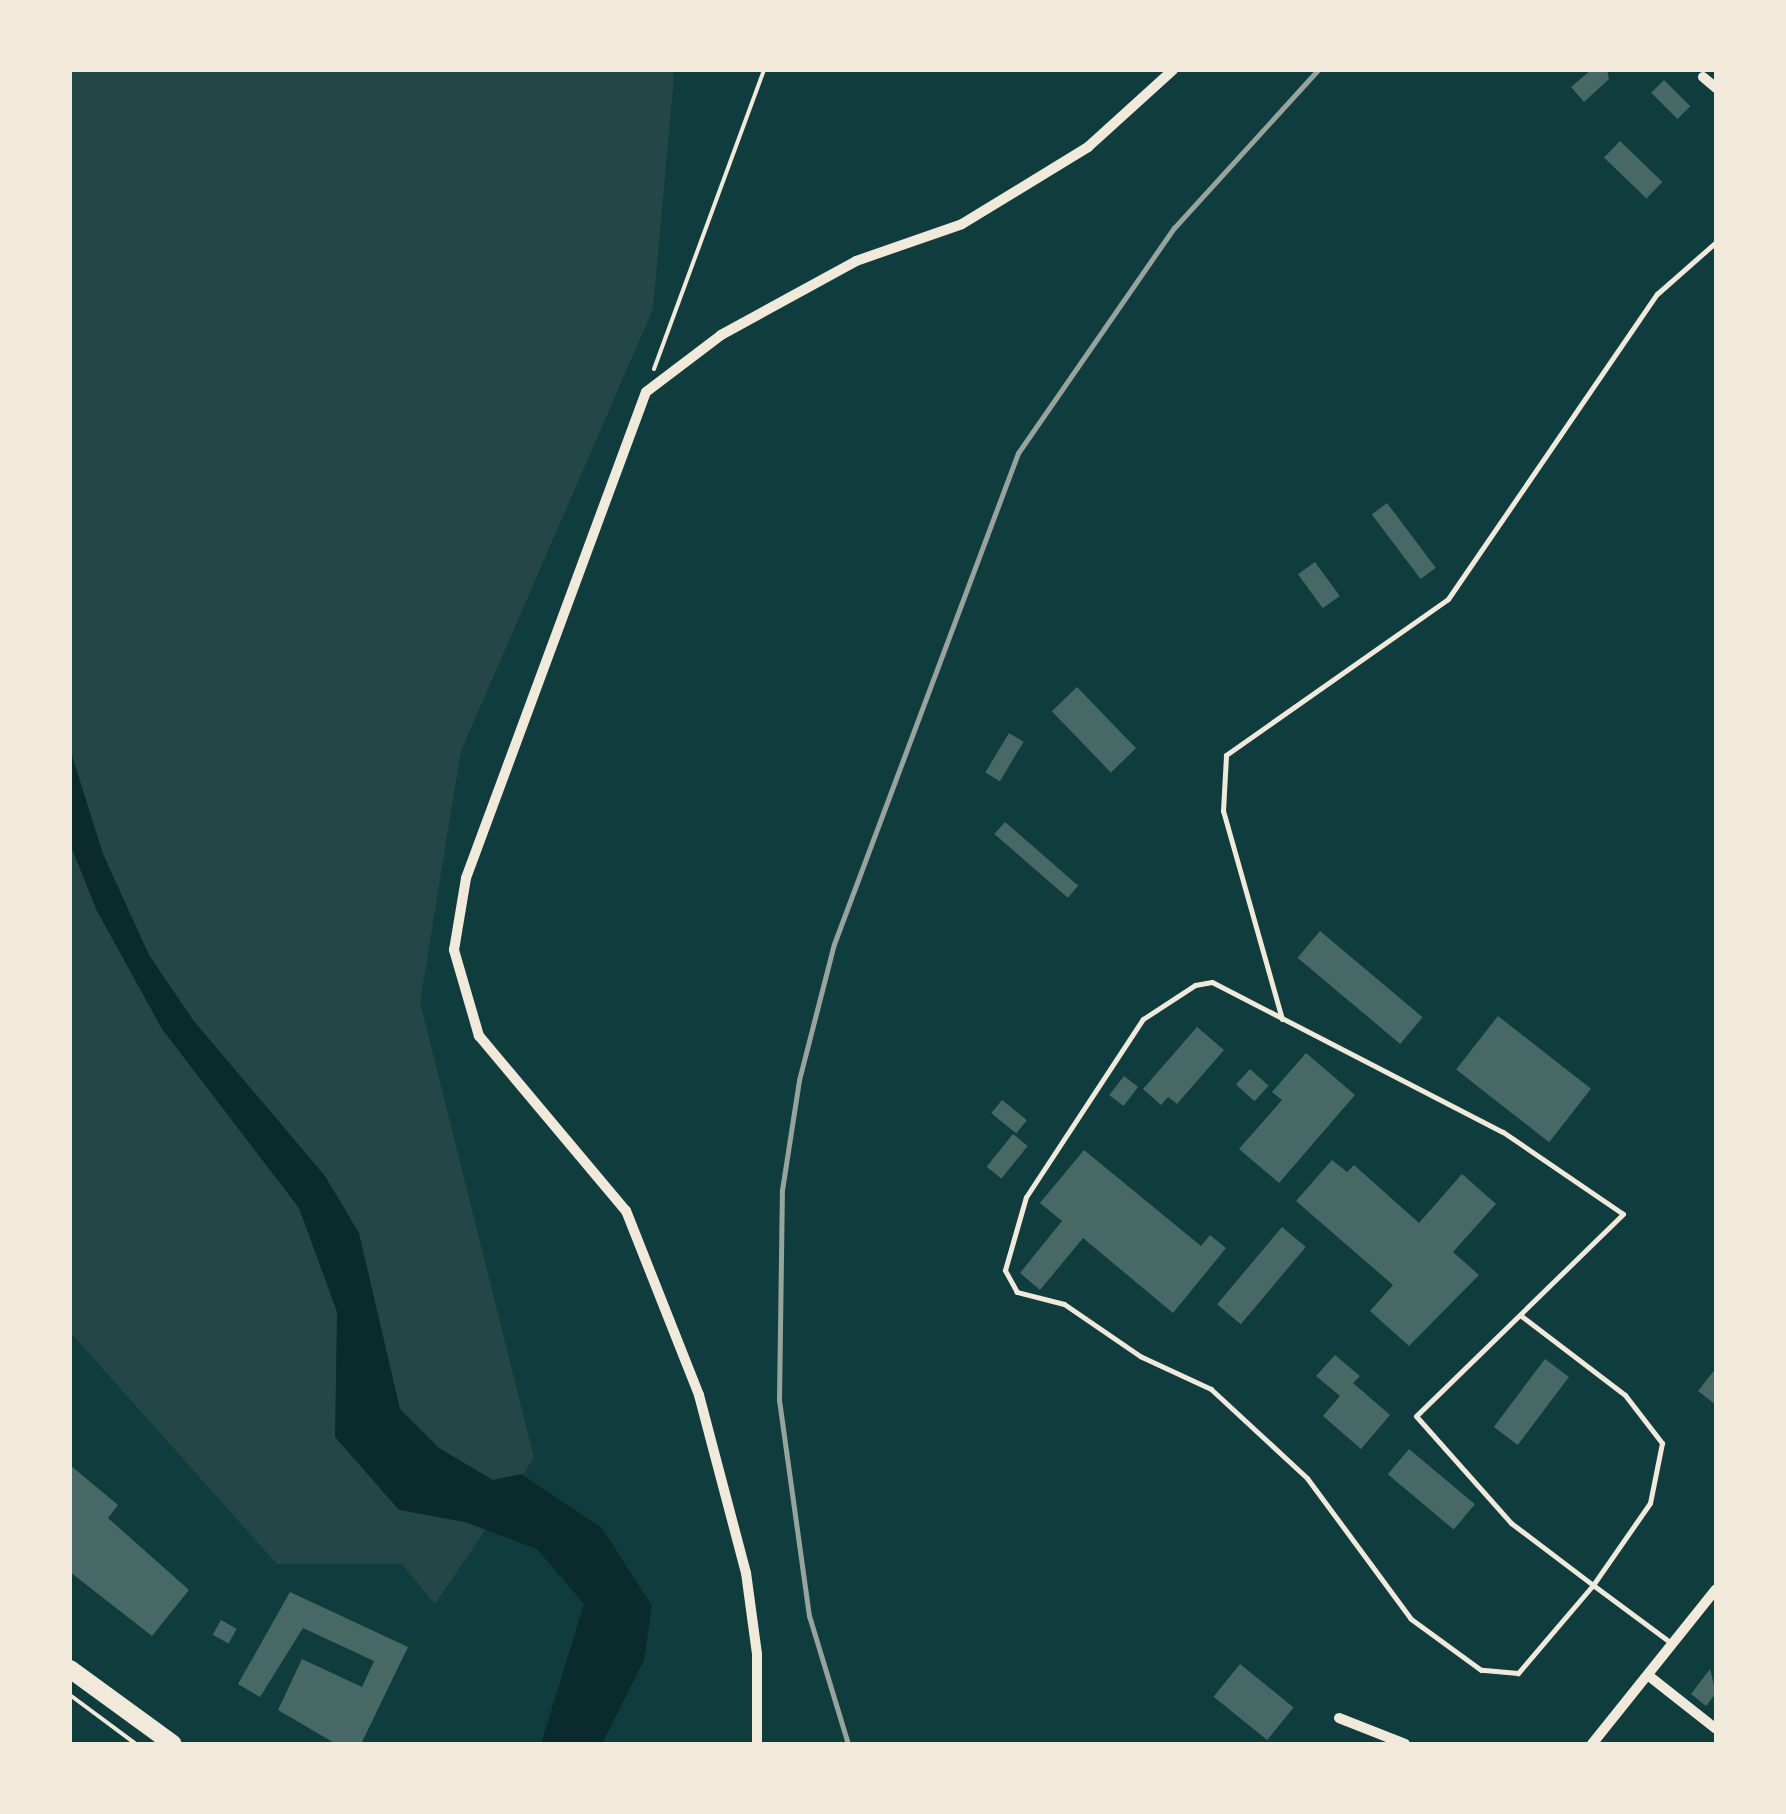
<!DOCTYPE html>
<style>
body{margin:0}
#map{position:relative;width:1786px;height:1814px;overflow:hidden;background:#0f3d3e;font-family:"Exo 2",sans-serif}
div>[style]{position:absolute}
.green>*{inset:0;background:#244646}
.water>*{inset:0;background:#0a2a2b}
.building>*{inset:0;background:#486865;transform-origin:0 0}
.path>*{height:4px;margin:-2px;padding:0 2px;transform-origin:2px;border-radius:2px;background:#f1e9da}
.service>*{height:5px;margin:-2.5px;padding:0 2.5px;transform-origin:2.5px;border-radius:2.5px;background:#f1e9da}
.minor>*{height:10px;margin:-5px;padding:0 5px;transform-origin:5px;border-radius:5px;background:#f1e9da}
.primary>*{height:18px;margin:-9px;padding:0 9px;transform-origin:9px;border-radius:9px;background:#f1e9da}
.rail>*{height:5px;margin:-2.5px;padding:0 2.5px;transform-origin:2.5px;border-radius:2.5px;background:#97a49c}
span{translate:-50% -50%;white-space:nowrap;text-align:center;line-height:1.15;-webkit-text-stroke:9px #f1e9da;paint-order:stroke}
.frame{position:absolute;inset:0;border:72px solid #f1e9da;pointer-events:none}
</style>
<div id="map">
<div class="green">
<i style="clip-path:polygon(70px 70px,672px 70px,674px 77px,653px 309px,461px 751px,420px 1002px,534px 1458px,435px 1604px,402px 1564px,277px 1564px,70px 1332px)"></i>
</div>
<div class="water">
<i style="clip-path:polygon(70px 749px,103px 854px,149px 955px,193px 1020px,325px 1176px,359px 1233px,400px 1409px,439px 1448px,493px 1480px,521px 1474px,602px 1528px,652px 1606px,644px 1660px,602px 1744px,541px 1744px,584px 1604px,537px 1549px,465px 1522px,399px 1510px,335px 1437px,337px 1312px,299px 1208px,162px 1029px,97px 911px,70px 844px)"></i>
</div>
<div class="building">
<i style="clip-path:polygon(1591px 70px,1607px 70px,1609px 79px,1584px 102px,1571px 87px)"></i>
<i style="left:1664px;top:80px;width:37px;height:18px;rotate:45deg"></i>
<i style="left:1620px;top:141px;width:59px;height:23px;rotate:44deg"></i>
<i style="left:1387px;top:503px;width:81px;height:19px;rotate:53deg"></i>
<i style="left:1315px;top:562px;width:42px;height:21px;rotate:54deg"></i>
<i style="left:1077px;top:687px;width:85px;height:35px;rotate:46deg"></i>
<i style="left:1009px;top:733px;width:17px;height:46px;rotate:31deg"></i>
<i style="left:1005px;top:822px;width:97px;height:16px;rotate:41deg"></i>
<i style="left:1320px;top:931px;width:134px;height:35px;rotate:40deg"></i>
<i style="left:1498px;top:1016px;width:118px;height:68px;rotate:38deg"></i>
<i style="clip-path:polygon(1197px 1027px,1224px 1050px,1177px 1104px,1168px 1097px,1161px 1105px,1143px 1089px)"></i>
<i style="clip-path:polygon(1306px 1053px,1355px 1095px,1279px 1183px,1239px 1149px,1282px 1100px,1272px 1092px)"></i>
<i style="left:1250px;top:1069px;width:25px;height:21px;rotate:42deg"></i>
<i style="left:1124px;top:1076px;width:18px;height:24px;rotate:38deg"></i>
<i style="left:1002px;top:1100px;width:32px;height:17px;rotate:39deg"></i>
<i style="left:1013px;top:1134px;width:19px;height:42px;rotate:39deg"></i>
<i style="clip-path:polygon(1084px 1150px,1201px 1246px,1210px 1235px,1226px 1248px,1173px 1313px,1083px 1238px,1040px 1290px,1020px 1273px,1062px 1221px,1040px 1203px)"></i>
<i style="clip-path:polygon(1332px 1160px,1347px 1172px,1354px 1165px,1419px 1223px,1462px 1174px,1496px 1204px,1453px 1252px,1479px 1275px,1409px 1346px,1370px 1311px,1393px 1285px,1296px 1201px)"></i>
<i style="left:1282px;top:1227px;width:31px;height:101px;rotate:40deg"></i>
<i style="clip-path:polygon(1335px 1355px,1360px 1376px,1353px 1383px,1390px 1415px,1361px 1449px,1323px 1416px,1340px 1396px,1316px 1376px)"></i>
<i style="left:1545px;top:1359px;width:30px;height:85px;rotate:37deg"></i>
<i style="clip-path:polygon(1716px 1368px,1716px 1405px,1698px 1391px)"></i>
<i style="left:1409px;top:1449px;width:86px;height:33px;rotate:40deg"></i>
<i style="clip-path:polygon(70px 1465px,118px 1505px,108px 1518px,189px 1590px,152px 1636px,70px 1572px)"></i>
<i style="clip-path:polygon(290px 1592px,408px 1647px,361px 1744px,336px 1744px,278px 1710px,302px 1659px,362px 1687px,374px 1661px,303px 1628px,260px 1697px,238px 1684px)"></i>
<i style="left:221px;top:1620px;width:18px;height:17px;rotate:29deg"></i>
<i style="left:1240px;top:1664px;width:69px;height:42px;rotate:39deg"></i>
<i style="clip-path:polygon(1710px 1669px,1716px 1693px,1706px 1706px,1691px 1694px)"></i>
</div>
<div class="path">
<i style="left:654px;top:369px;width:319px;rotate:-69.8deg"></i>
<i style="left:70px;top:1695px;width:82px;rotate:36.6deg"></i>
</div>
<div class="service">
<i style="left:1282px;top:1019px;width:216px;rotate:-105.8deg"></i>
<i style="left:1223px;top:811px;width:56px;rotate:-86.9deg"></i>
<i style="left:1226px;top:755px;width:271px;rotate:-35.1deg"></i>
<i style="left:1448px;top:599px;width:370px;rotate:-55.6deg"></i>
<i style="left:1657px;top:294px;width:79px;rotate:-41.4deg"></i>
<i style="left:1520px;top:1315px;width:132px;rotate:37.3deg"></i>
<i style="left:1625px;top:1395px;width:61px;rotate:52.4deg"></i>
<i style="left:1662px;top:1443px;width:61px;rotate:101.3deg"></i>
<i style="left:1650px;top:1503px;width:100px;rotate:124.8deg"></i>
<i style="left:1593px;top:1585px;width:116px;rotate:130.4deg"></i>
<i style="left:1518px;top:1673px;width:37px;rotate:-175deg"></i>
<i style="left:1481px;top:1670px;width:87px;rotate:-143.9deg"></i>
<i style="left:1411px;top:1619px;width:175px;rotate:-126.4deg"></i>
<i style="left:1307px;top:1478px;width:131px;rotate:-137.2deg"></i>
<i style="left:1211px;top:1389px;width:78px;rotate:-155.1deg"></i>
<i style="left:1140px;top:1356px;width:92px;rotate:-145.6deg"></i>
<i style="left:1064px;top:1304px;width:49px;rotate:-165.7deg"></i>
<i style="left:1017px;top:1292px;width:25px;rotate:-119deg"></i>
<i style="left:1005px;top:1270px;width:76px;rotate:-74deg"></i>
<i style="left:1026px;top:1197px;width:213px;rotate:-56.7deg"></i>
<i style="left:1143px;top:1019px;width:62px;rotate:-33.2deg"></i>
<i style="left:1195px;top:985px;width:17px;rotate:-10deg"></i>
<i style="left:1212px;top:982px;width:327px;rotate:27.3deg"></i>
<i style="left:1503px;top:1132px;width:145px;rotate:34.3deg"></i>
<i style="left:1623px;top:1214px;width:289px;rotate:135.7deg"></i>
<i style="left:1416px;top:1416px;width:143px;rotate:48.4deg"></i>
<i style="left:1511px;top:1523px;width:103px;rotate:37.1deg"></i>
<i style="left:1593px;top:1585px;width:97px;rotate:36.6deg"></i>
</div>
<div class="minor">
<i style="left:1703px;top:77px;width:17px;rotate:40deg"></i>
<i style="left:1649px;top:1676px;width:85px;rotate:38.3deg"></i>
<i style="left:1339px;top:1718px;width:71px;rotate:21.5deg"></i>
<i style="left:757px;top:1744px;width:90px;rotate:-90deg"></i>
<i style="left:757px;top:1654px;width:82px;rotate:-97.7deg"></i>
<i style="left:746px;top:1573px;width:184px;rotate:-104.8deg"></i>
<i style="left:699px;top:1395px;width:198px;rotate:-111.6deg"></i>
<i style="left:626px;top:1211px;width:229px;rotate:-130deg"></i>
<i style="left:479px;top:1036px;width:90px;rotate:-106.2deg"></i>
<i style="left:454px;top:950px;width:73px;rotate:-80.5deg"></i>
<i style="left:466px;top:878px;width:518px;rotate:-69.68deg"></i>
<i style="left:646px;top:392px;width:94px;rotate:-37.2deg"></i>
<i style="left:721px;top:335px;width:154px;rotate:-28.7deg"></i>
<i style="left:856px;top:261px;width:112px;rotate:-19.2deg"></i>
<i style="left:962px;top:224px;width:148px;rotate:-31.4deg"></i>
<i style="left:1088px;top:147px;width:115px;rotate:-42.2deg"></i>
<i style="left:1592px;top:1744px;width:198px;rotate:-51.3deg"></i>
</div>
<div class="primary">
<i style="left:70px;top:1669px;width:127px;rotate:36.1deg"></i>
</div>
<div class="rail">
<i style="left:848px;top:1744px;width:134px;rotate:-106.9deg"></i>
<i style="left:809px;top:1616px;width:218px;rotate:-97.9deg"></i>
<i style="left:779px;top:1400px;width:210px;rotate:-89.2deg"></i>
<i style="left:782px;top:1190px;width:111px;rotate:-81.2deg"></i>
<i style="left:799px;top:1080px;width:140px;rotate:-75.6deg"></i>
<i style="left:834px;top:944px;width:524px;rotate:-69.46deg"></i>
<i style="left:1018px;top:453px;width:274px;rotate:-55.3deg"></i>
<i style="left:1174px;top:228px;width:214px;rotate:-47.7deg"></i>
</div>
<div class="frame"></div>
</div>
